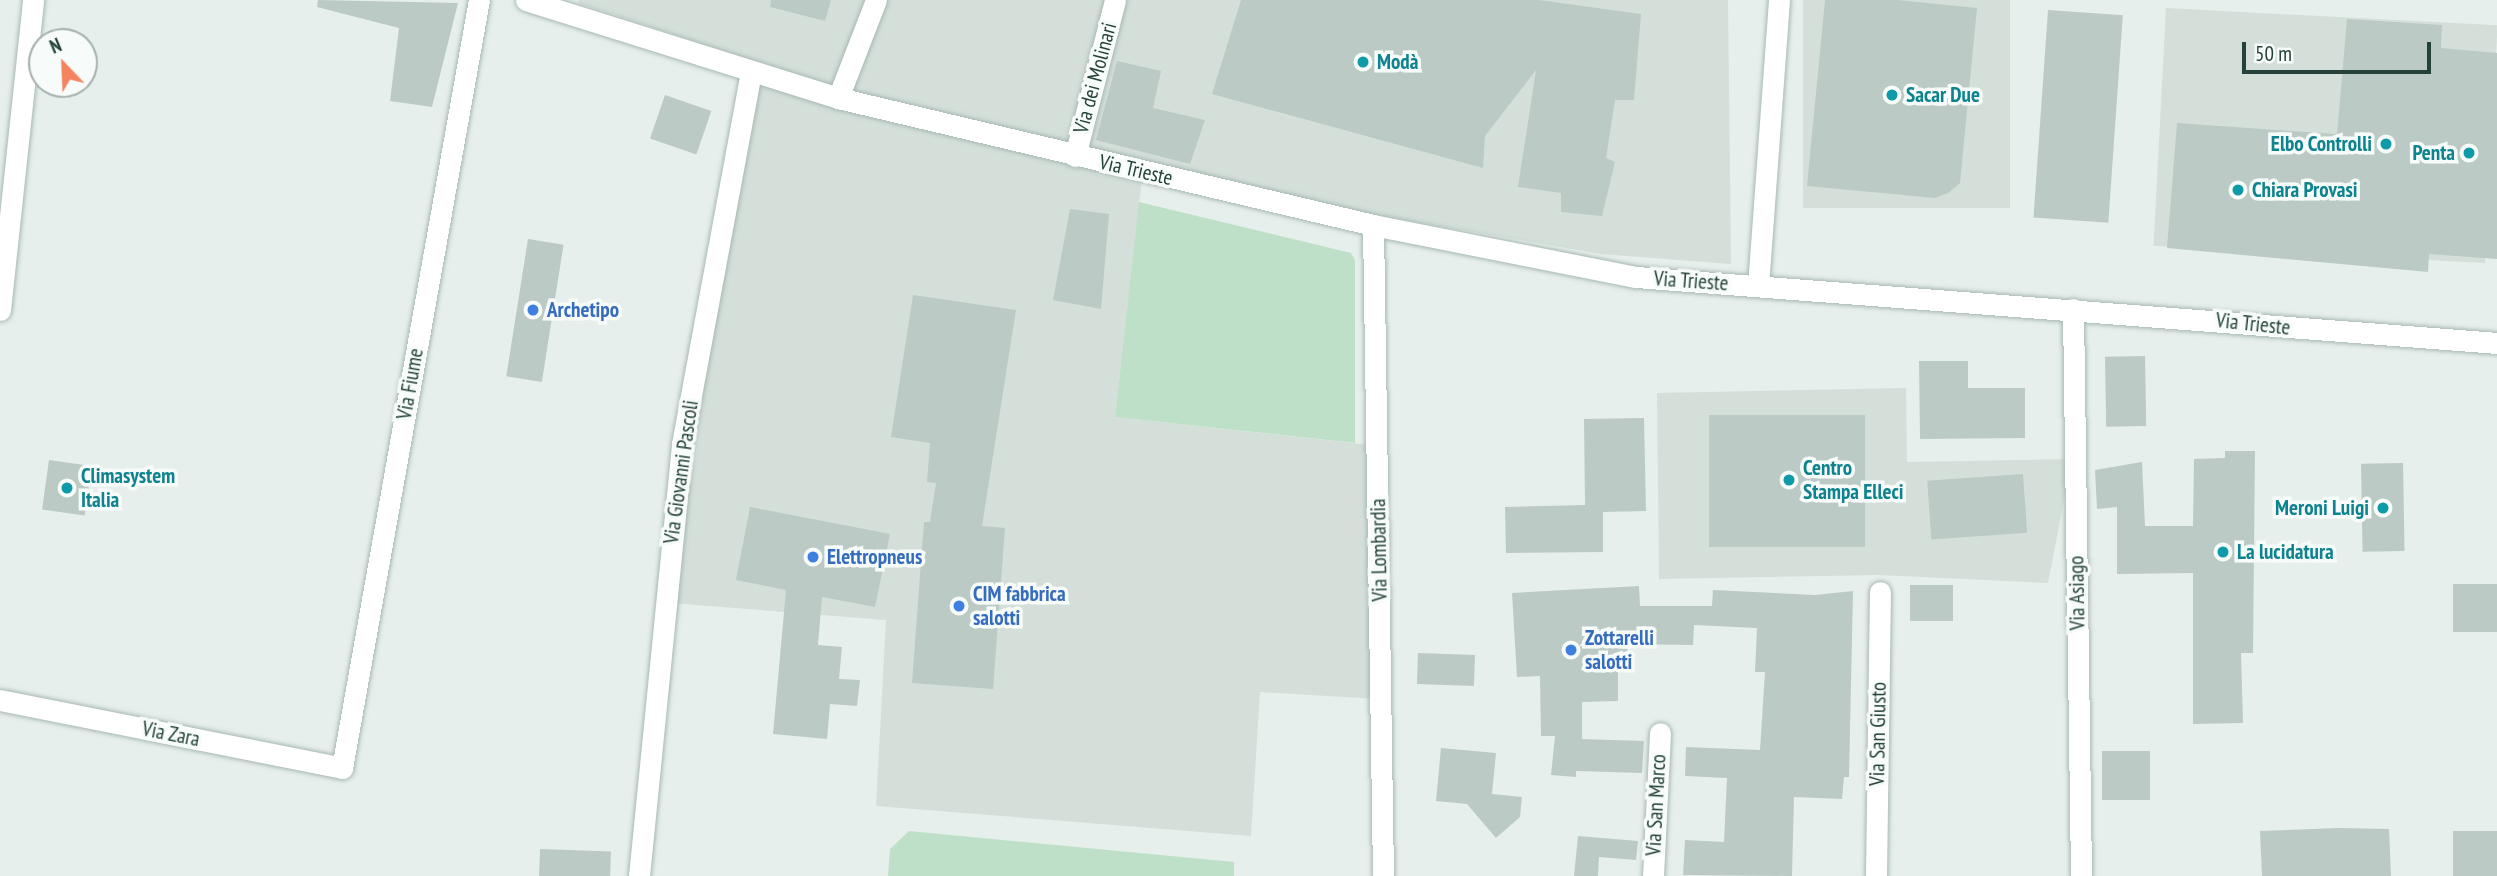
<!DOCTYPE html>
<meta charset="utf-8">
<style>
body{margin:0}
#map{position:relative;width:2497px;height:876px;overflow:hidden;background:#e6efeb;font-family:"PT Sans Narrow",sans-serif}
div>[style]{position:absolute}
.built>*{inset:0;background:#d4dfda;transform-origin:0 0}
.green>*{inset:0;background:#bfe0c8}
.building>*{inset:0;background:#bbcac4;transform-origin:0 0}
.roads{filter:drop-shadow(0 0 2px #a8b8b2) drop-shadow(0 0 2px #a8b8b2)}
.street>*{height:21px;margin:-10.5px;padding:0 10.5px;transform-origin:10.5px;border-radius:10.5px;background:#fff}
.secondary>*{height:21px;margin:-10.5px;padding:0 10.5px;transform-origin:10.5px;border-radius:10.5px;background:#fff}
.dots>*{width:19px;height:19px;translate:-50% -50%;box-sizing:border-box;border:4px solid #f7fbf9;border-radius:50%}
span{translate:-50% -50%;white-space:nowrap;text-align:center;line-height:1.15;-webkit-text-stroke:7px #f7fbf9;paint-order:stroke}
.culture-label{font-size:21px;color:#0d838f;font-weight:700}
.left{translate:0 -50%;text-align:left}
.right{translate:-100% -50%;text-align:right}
.street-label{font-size:21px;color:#24423a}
.shop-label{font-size:21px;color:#366cbe;font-weight:700}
.north{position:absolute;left:28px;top:28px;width:70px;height:70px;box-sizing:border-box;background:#f7fbf9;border:2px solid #a3b1ad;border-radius:50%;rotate:337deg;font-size:19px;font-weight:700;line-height:28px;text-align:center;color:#24423a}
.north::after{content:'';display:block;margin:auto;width:24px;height:32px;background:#f4845f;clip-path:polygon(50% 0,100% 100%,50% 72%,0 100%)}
.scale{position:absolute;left:2242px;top:42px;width:189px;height:32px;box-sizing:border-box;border:4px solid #24423a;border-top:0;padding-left:9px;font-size:21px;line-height:24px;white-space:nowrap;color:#24423a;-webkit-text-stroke:5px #f7fbf9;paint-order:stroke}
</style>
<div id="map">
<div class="built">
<i style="clip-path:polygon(579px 0,1728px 0,1731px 264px,1601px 254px,1375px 215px,850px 92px,578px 3px)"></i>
<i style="left:1803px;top:0;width:207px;height:208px"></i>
<i style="left:2166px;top:8px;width:332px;height:238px;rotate:3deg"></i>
<i style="clip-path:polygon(754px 78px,1142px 179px,1115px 417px,1370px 445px,1377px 699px,1260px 692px,1251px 836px,876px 806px,886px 620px,671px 603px,687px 445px)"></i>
<i style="clip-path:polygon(1906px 388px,1907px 462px,2072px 459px,2048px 583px,1879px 575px,1659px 579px,1657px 393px)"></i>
</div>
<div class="green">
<i style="clip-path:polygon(1139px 202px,1351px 253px,1355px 260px,1355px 443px,1115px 417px)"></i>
<i style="clip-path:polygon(909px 831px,1234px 862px,1234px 876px,888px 876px,890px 849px)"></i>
</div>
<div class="building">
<i style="clip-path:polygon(318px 0,458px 3px,432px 107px,390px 101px,399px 28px,317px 7px)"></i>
<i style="clip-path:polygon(771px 0,831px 0,825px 21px,770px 7px)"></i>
<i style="clip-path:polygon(1241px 0,1539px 0,1641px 14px,1634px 100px,1615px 100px,1606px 158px,1615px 162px,1602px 216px,1561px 212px,1561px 193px,1518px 187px,1536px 70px,1485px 136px,1483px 168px,1212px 94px)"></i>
<i style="clip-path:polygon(1825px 0,1898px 0,1977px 8px,1960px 183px,1948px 193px,1935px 198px,1807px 186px)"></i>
<i style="left:2048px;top:10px;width:75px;height:208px;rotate:4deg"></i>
<i style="clip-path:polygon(2347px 19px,2442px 25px,2441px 48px,2497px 53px,2497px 259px,2429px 254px,2428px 272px,2167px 248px,2177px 123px,2337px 134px)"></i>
<i style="clip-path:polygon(1117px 61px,1161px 71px,1153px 108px,1205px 120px,1190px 164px,1096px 140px)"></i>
<i style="left:665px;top:95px;width:49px;height:46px;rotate:19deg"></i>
<i style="clip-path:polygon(1070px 209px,1109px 214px,1101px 309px,1053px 300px)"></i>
<i style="left:528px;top:239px;width:36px;height:139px;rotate:9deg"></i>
<i style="clip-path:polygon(913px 295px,1016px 310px,982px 526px,1005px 528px,993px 689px,912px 683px,924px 522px,930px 522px,936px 483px,927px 482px,930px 443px,891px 437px)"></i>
<i style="left:2145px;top:356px;width:70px;height:40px;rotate:89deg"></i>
<i style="clip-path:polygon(1919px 361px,1968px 361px,1968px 388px,2025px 388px,2025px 438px,1920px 439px)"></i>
<i style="left:1709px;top:415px;width:156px;height:132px"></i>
<i style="clip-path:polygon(1644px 418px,1646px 511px,1603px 512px,1603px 552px,1506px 553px,1505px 507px,1585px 505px,1584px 419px)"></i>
<i style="clip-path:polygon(2225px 451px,2255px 451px,2253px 653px,2241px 653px,2243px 723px,2193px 724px,2193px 573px,2117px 574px,2117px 507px,2097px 509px,2095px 470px,2142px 462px,2145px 526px,2193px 526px,2194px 459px,2225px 458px)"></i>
<i style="left:49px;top:460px;width:43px;height:50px;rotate:8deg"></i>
<i style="left:2403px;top:463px;width:88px;height:42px;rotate:89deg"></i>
<i style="left:2023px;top:474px;width:59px;height:96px;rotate:86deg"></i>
<i style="clip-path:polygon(750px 507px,890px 534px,875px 607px,822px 597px,818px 645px,842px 647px,839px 679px,860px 680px,857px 706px,830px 704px,827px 739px,773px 734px,786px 590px,736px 580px)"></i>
<i style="left:2497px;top:584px;width:48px;height:44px;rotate:90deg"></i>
<i style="left:1910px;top:585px;width:43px;height:36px"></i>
<i style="clip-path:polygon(1639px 586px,1640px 606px,1712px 606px,1713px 590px,1815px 595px,1853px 591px,1849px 777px,1844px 777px,1842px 799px,1794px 797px,1792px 876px,1683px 875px,1685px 840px,1724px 842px,1727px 778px,1685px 776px,1686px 747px,1760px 750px,1765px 672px,1755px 672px,1757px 628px,1694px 625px,1693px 645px,1627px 644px,1629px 670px,1618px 671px,1618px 701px,1582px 702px,1582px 739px,1644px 741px,1642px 773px,1576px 771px,1576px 777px,1551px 775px,1555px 736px,1541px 736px,1540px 676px,1517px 677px,1512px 593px)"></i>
<i style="left:1418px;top:653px;width:57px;height:31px;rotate:2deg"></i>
<i style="clip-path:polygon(1441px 748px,1496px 753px,1492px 794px,1522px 797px,1520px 817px,1496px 838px,1467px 804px,1436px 801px)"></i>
<i style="left:2102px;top:751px;width:48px;height:49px"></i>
<i style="clip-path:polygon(2339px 828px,2389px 829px,2391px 876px,2262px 876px,2260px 831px)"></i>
<i style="left:2497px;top:831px;width:45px;height:44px;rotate:90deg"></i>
<i style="clip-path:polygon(1578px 836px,1638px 841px,1636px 860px,1599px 857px,1598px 876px,1574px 876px)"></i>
<i style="left:540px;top:849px;width:71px;height:27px;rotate:2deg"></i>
</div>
<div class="roads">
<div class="street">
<i style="left:838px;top:98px;width:105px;rotate:-68.8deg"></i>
<i style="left:1075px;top:156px;width:161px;rotate:-75.6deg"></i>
<i style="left:1758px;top:286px;width:287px;rotate:-85.8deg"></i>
<i style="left:2073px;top:309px;width:567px;rotate:89.19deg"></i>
<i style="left:0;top:700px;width:349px;rotate:11.2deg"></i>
<i style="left:342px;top:768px;width:780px;rotate:-79.89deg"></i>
<i style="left:639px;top:876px;width:434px;rotate:-84.3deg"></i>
<i style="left:682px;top:444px;width:378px;rotate:-79.5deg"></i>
<i style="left:1653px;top:876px;width:143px;rotate:-87.2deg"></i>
<i style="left:1876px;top:876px;width:284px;rotate:-89.2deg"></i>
</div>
<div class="secondary">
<i style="left:526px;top:0;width:327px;rotate:17.4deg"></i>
<i style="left:838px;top:98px;width:550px;rotate:13.35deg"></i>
<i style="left:1373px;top:225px;width:268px;rotate:11.2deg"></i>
<i style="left:1636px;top:277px;width:864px;rotate:4.38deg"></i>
<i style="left:1373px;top:225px;width:651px;rotate:89.12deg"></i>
<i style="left:0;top:310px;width:312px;rotate:-83.9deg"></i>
</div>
</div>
<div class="dots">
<i style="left:1363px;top:62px;background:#0f9aa8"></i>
<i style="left:1892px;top:95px;background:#0f9aa8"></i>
<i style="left:2386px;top:144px;background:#0f9aa8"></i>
<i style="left:2469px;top:153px;background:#0f9aa8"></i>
<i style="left:2238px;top:190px;background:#0f9aa8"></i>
<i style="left:533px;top:310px;background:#3f7fe0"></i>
<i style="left:1789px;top:480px;background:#0f9aa8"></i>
<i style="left:67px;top:488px;background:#0f9aa8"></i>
<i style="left:2383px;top:508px;background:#0f9aa8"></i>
<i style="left:2223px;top:552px;background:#0f9aa8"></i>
<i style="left:813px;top:557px;background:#3f7fe0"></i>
<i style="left:959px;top:606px;background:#3f7fe0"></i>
<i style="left:1571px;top:650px;background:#3f7fe0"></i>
</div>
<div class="culture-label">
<span class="left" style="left:1377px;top:62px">Modà</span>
<span class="left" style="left:1906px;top:95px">Sacar Due</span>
<span class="right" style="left:2372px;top:144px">Elbo Controlli</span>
<span class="right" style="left:2455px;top:153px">Penta</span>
<span class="left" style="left:2252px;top:190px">Chiara Provasi</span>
<span class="left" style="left:1803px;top:480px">Centro<br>Stampa Elleci</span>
<span class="left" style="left:81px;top:488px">Climasystem<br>Italia</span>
<span class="right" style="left:2369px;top:508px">Meroni Luigi</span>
<span class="left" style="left:2237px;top:552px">La lucidatura</span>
</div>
<div class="street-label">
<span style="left:1095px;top:78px;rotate:-75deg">Via dei Molinari</span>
<span style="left:1136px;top:170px;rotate:13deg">Via Trieste</span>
<span style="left:1691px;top:281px;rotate:4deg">Via Trieste</span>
<span style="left:2253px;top:324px;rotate:6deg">Via Trieste</span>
<span style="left:410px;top:384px;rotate:-80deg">Via Fiume</span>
<span style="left:681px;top:472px;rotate:-82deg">Via Giovanni Pascoli</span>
<span style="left:1379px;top:550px;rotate:-91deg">Via Lombardia</span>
<span style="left:2077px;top:593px;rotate:-91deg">Via Asiago</span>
<span style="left:171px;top:734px;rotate:11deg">Via Zara</span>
<span style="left:1878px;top:734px;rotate:-89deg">Via San Giusto</span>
<span style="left:1656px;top:805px;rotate:-87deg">Via San Marco</span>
</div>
<div class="shop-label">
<span class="left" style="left:547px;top:310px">Archetipo</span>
<span class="left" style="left:827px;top:557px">Elettropneus</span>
<span class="left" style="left:973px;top:606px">CIM fabbrica<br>salotti</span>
<span class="left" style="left:1585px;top:650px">Zottarelli<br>salotti</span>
</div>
<div class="north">N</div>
<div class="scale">50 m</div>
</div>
